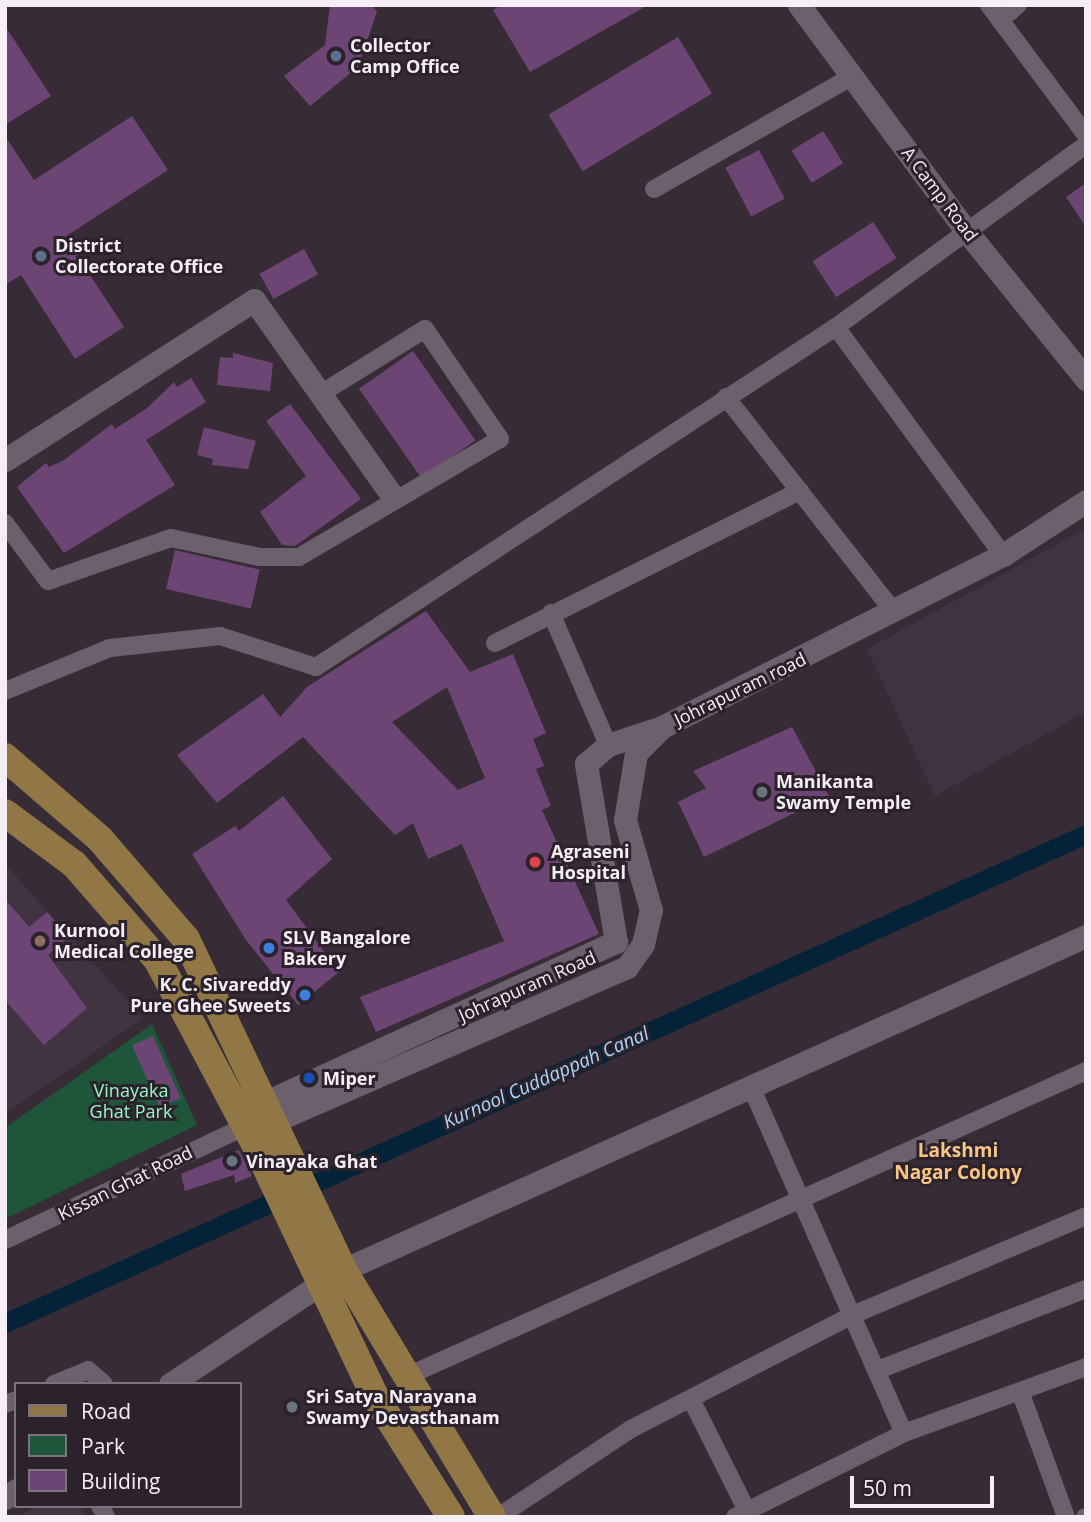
<!DOCTYPE html>
<style>
body{margin:0}
#map{position:relative;width:1091px;height:1522px;overflow:hidden;background:#372c36;font-family:"Open Sans",sans-serif}
div>[style]{position:absolute}
.built>*{inset:0;background:#423342}
.medical>*{inset:0;background:#3d3343}
.green>*{inset:0;background:#1e553b}
.canal>*{height:19px;margin:-9.5px;padding:0 9.5px;transform-origin:9.5px;border-radius:9.5px;background:#042338}
.building>*{inset:0;background:#6d4574;transform-origin:0 0}
.minor>*{height:18px;margin:-9px;padding:0 9px;transform-origin:9px;border-radius:9px;background:#6c606c}
.tertiary>*{height:23px;margin:-11.5px;padding:0 11.5px;transform-origin:11.5px;border-radius:11.5px;background:#6c606c}
.primary>*{height:28px;margin:-14px;padding:0 14px;transform-origin:14px;border-radius:14px;background:#927746}
.dots>*{width:19px;height:19px;translate:-50% -50%;box-sizing:border-box;border:4px solid #2c222c;border-radius:50%}
span{translate:-50% -50%;white-space:nowrap;text-align:center;line-height:1.15;-webkit-text-stroke:6px #2c222c;paint-order:stroke}
.poi-label{font-size:18px;color:#f5eef5;font-weight:700}
.left{translate:0 -50%;text-align:left}
.right{translate:-100% -50%;text-align:right}
.street-label{font-size:18px;color:#f5eef5}
.park-label{font-size:18px;color:#95f7c3}
.water-label{font-size:19px;color:#a8d7fb;font-style:italic}
.neighbourhood-label{font-size:19px;color:#f9c585;font-weight:700}
.frame{position:absolute;inset:0;border:7px solid #f5eef5;pointer-events:none}
.legend{position:absolute;left:14px;top:1382px;width:228px;height:126px;box-sizing:border-box;background:#2c222c;border:2px solid #7c747c;margin:0;padding:9px 12px;list-style:none;font-size:21px;color:#f5eef5}
.legend li{display:flex;align-items:center;gap:14px;height:35px}
.legend b{width:35px;border:2px solid #7c747c}
.scale{position:absolute;left:850px;top:1476px;width:144px;height:32px;box-sizing:border-box;border:4px solid #f5eef5;border-top:0;padding-left:9px;font-size:21px;line-height:24px;white-space:nowrap;color:#f5eef5;-webkit-text-stroke:5px #2c222c;paint-order:stroke}
</style>
<div id="map">
<div class="built">
<i style="clip-path:polygon(5px 864px,143px 1018px,5px 1114px)"></i>
<i style="clip-path:polygon(35px 1506px,80px 1506px,88px 1517px,20px 1517px)"></i>
</div>
<div class="medical">
<i style="clip-path:polygon(1086px 528px,1086px 712px,935px 796px,867px 649px)"></i>
</div>
<div class="green">
<i style="clip-path:polygon(152px 1024px,197px 1125px,5px 1219px,5px 1128px)"></i>
</div>
<div class="canal">
<i style="left:5px;top:1323px;width:1186px;rotate:-24.34deg"></i>
</div>
<div class="building">
<i style="clip-path:polygon(330px 5px,372px 5px,377px 12px,358px 67px,310px 106px,284px 76px,325px 45px)"></i>
<i style="clip-path:polygon(502px 5px,648px 5px,530px 72px,493px 10px)"></i>
<i style="clip-path:polygon(5px 26px,51px 96px,5px 125px)"></i>
<i style="left:678px;top:37px;width:66px;height:151px;rotate:59deg"></i>
<i style="clip-path:polygon(132px 116px,168px 170px,65px 237px,124px 327px,75px 359px,21px 275px,5px 285px,5px 136px,34px 180px)"></i>
<i style="left:823px;top:131px;width:38px;height:37px;rotate:58deg"></i>
<i style="left:759px;top:150px;width:55px;height:38px;rotate:62deg"></i>
<i style="clip-path:polygon(1086px 183px,1086px 227px,1066px 197px)"></i>
<i style="left:873px;top:222px;width:43px;height:72px;rotate:57deg"></i>
<i style="left:304px;top:249px;width:29px;height:51px;rotate:61deg"></i>
<i style="left:413px;top:351px;width:109px;height:66px;rotate:55deg"></i>
<i style="clip-path:polygon(233px 353px,273px 363px,270px 391px,217px 385px,220px 357px,233px 358px)"></i>
<i style="clip-path:polygon(191px 378px,206px 402px,146px 440px,175px 485px,64px 553px,17px 487px,46px 463px,49px 467px,64px 460px,112px 424px,115px 429px,147px 408px,174px 382px,177px 387px)"></i>
<i style="clip-path:polygon(290px 404px,361px 499px,295px 546px,282px 545px,260px 512px,306px 476px,266px 421px)"></i>
<i style="clip-path:polygon(204px 427px,256px 441px,248px 469px,212px 465px,213px 459px,197px 455px)"></i>
<i style="left:175px;top:550px;width:87px;height:40px;rotate:13deg"></i>
<i style="clip-path:polygon(evenodd,426px 611px,470px 672px,513px 654px,546px 733px,533px 739px,544px 766px,536px 769px,551px 806px,542px 810px,599px 934px,376px 1032px,360px 997px,504px 941px,462px 844px,428px 859px,413px 823px,395px 835px,303px 737px,217px 803px,177px 755px,263px 694px,280px 717px,307px 687px,426px 611px,447px 687px,485px 778px,458px 790px,392px 722px,447px 687px)"></i>
<i style="clip-path:polygon(792px 727px,829px 796px,704px 857px,678px 802px,706px 788px,693px 771px)"></i>
<i style="clip-path:polygon(283px 796px,332px 859px,286px 900px,339px 972px,298px 1005px,246px 940px,192px 854px,235px 826px,239px 831px)"></i>
<i style="clip-path:polygon(5px 899px,29px 927px,47px 912px,69px 937px,48px 955px,87px 1008px,44px 1045px,5px 1000px)"></i>
<i style="left:153px;top:1036px;width:68px;height:23px;rotate:66deg"></i>
<i style="clip-path:polygon(239px 1150px,252px 1176px,235px 1183px,234px 1175px,185px 1191px,181px 1174px)"></i>
</div>
<div class="minor">
<i style="left:989px;top:5px;width:162px;rotate:53.3deg"></i>
<i style="left:1000px;top:20px;width:23px;rotate:-40deg"></i>
<i style="left:654px;top:189px;width:229px;rotate:-29.6deg"></i>
<i style="left:836px;top:327px;width:283px;rotate:53.8deg"></i>
<i style="left:726px;top:397px;width:273px;rotate:52deg"></i>
<i style="left:5px;top:523px;width:72px;rotate:53.4deg"></i>
<i style="left:48px;top:581px;width:130px;rotate:-19.3deg"></i>
<i style="left:171px;top:538px;width:91px;rotate:12.1deg"></i>
<i style="left:260px;top:557px;width:39px"></i>
<i style="left:299px;top:557px;width:233px;rotate:-30.4deg"></i>
<i style="left:500px;top:439px;width:133px;rotate:-124.3deg"></i>
<i style="left:425px;top:329px;width:123px;rotate:148.2deg"></i>
<i style="left:551px;top:613px;width:144px;rotate:66.6deg"></i>
<i style="left:495px;top:643px;width:341px;rotate:-26.5deg"></i>
<i style="left:5px;top:691px;width:113px;rotate:-22.3deg"></i>
<i style="left:110px;top:648px;width:111px;rotate:-6.2deg"></i>
<i style="left:220px;top:636px;width:101px;rotate:17.9deg"></i>
<i style="left:316px;top:667px;width:621px;rotate:-33.18deg"></i>
<i style="left:836px;top:327px;width:309px;rotate:-36.1deg"></i>
<i style="left:752px;top:1089px;width:376px;rotate:66.2deg"></i>
<i style="left:5px;top:1240px;width:267px;rotate:-25.3deg"></i>
<i style="left:878px;top:1370px;width:223px;rotate:-21.3deg"></i>
<i style="left:403px;top:1378px;width:749px;rotate:-24.2deg"></i>
<i style="left:54px;top:1384px;width:37px;rotate:-22deg"></i>
<i style="left:88px;top:1370px;width:21px;rotate:41deg"></i>
<i style="left:1021px;top:1394px;width:131px;rotate:69.9deg"></i>
<i style="left:691px;top:1399px;width:132px;rotate:63.4deg"></i>
<i style="left:5px;top:1404px;width:12px;rotate:-20deg"></i>
<i style="left:100px;top:1506px;width:13px;rotate:61deg"></i>
<i style="left:498px;top:1517px;width:159px;rotate:-33.5deg"></i>
<i style="left:631px;top:1429px;width:252px;rotate:-27.2deg"></i>
<i style="left:855px;top:1314px;width:251px;rotate:-23deg"></i>
<i style="left:735px;top:1517px;width:189px;rotate:-26.4deg"></i>
<i style="left:904px;top:1433px;width:194px;rotate:-19.9deg"></i>
<i style="left:1085px;top:1517px;width:1px"></i>
</div>
<div class="tertiary">
<i style="left:799px;top:5px;width:284px;rotate:53.5deg"></i>
<i style="left:968px;top:233px;width:188px;rotate:51.1deg"></i>
<i style="left:5px;top:460px;width:296px;rotate:-32.7deg"></i>
<i style="left:254px;top:300px;width:241px;rotate:54.8deg"></i>
<i style="left:268px;top:1101px;width:383px;rotate:-24.6deg"></i>
<i style="left:616px;top:942px;width:181px;rotate:-99.6deg"></i>
<i style="left:586px;top:764px;width:29px;rotate:-41deg"></i>
<i style="left:608px;top:745px;width:51px;rotate:-18.4deg"></i>
<i style="left:277px;top:1120px;width:382px;rotate:-23.6deg"></i>
<i style="left:627px;top:967px;width:28px;rotate:-55deg"></i>
<i style="left:643px;top:944px;width:35px;rotate:-77deg"></i>
<i style="left:651px;top:910px;width:94px;rotate:-106.1deg"></i>
<i style="left:625px;top:820px;width:68px;rotate:-80.7deg"></i>
<i style="left:636px;top:753px;width:37px;rotate:-45deg"></i>
<i style="left:662px;top:727px;width:382px;rotate:-26.8deg"></i>
<i style="left:1003px;top:555px;width:99px;rotate:-33deg"></i>
<i style="left:343px;top:1270px;width:815px;rotate:-24.21deg"></i>
<i style="left:170px;top:1384px;width:179px;rotate:-33.6deg"></i>
<i style="left:5px;top:1498px;width:14px;rotate:-36deg"></i>
</div>
<div class="primary">
<i style="left:5px;top:757px;width:125px;rotate:40.8deg"></i>
<i style="left:100px;top:839px;width:132px;rotate:49.3deg"></i>
<i style="left:186px;top:939px;width:366px;rotate:64.6deg"></i>
<i style="left:343px;top:1270px;width:288px;rotate:58.9deg"></i>
<i style="left:5px;top:813px;width:86px;rotate:36.5deg"></i>
<i style="left:74px;top:864px;width:126px;rotate:48.9deg"></i>
<i style="left:157px;top:959px;width:209px;rotate:62.1deg"></i>
<i style="left:255px;top:1144px;width:276px;rotate:64.6deg"></i>
<i style="left:373px;top:1393px;width:146px;rotate:57.8deg"></i>
</div>
<div class="dots">
<i style="left:336px;top:56px;background:#5c6f8a"></i>
<i style="left:41px;top:256px;background:#5c6f8a"></i>
<i style="left:762px;top:792px;background:#6b7280"></i>
<i style="left:535px;top:862px;background:#e0444e"></i>
<i style="left:40px;top:941px;background:#8d6e63"></i>
<i style="left:269px;top:948px;background:#3f7fe0"></i>
<i style="left:305px;top:995px;background:#3f7fe0"></i>
<i style="left:309px;top:1078px;background:#1a4fb4"></i>
<i style="left:232px;top:1161px;background:#6b7280"></i>
<i style="left:292px;top:1407px;background:#6b7280"></i>
</div>
<div class="poi-label">
<span class="left" style="left:350px;top:56px">Collector<br>Camp Office</span>
<span class="left" style="left:55px;top:256px">District<br>Collectorate Office</span>
<span class="left" style="left:776px;top:792px">Manikanta<br>Swamy Temple</span>
<span class="left" style="left:551px;top:862px">Agraseni<br>Hospital</span>
<span class="left" style="left:54px;top:941px">Kurnool<br>Medical College</span>
<span class="left" style="left:283px;top:948px">SLV Bangalore<br>Bakery</span>
<span class="right" style="left:291px;top:995px">K. C. Sivareddy<br>Pure Ghee Sweets</span>
<span class="left" style="left:323px;top:1078px">Miper</span>
<span class="left" style="left:246px;top:1161px">Vinayaka Ghat</span>
<span class="left" style="left:306px;top:1407px">Sri Satya Narayana<br>Swamy Devasthanam</span>
</div>
<div class="street-label">
<span style="left:940px;top:194px;rotate:53deg">A Camp Road</span>
<span style="left:740px;top:689px;rotate:-26deg">Johrapuram road</span>
<span style="left:527px;top:986px;rotate:-24deg">Johrapuram Road</span>
<span style="left:125px;top:1183px;rotate:-26deg">Kissan Ghat Road</span>
</div>
<div class="park-label">
<span style="left:131px;top:1101px">Vinayaka<br>Ghat Park</span>
</div>
<div class="water-label">
<span style="left:546px;top:1078px;rotate:-24deg">Kurnool Cuddappah Canal</span>
</div>
<div class="neighbourhood-label">
<span style="left:958px;top:1162px">Lakshmi<br>Nagar Colony</span>
</div>
<div class="frame"></div>
<ul class="legend">
<li><b style="height:9px;background:#927746"></b>Road</li>
<li><b style="height:19px;background:#1e553b"></b>Park</li>
<li><b style="height:19px;background:#6d4574"></b>Building</li>
</ul>
<div class="scale">50 m</div>
</div>
